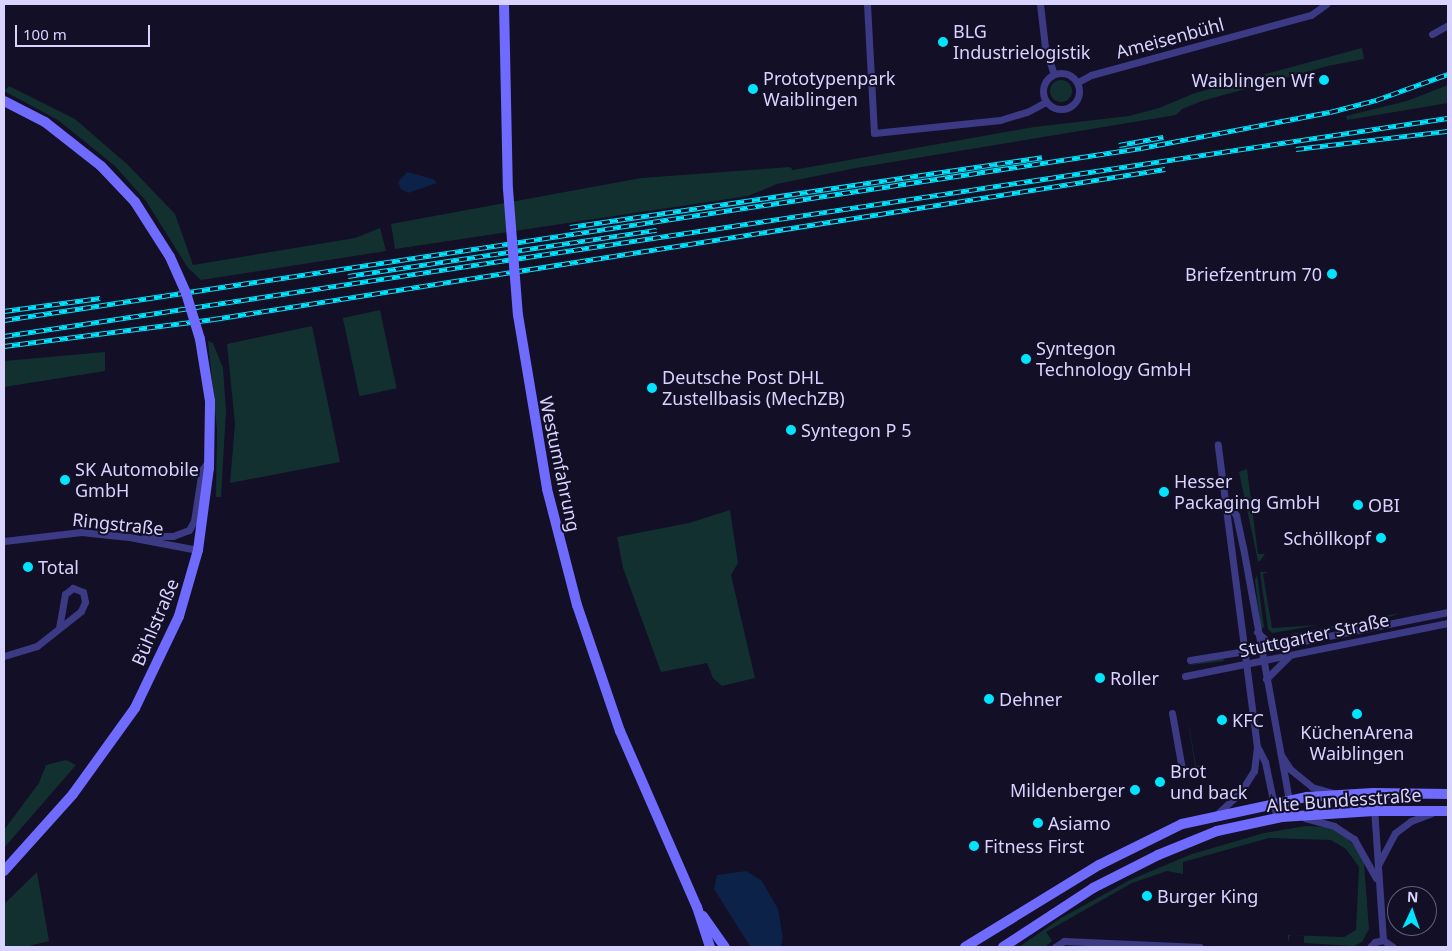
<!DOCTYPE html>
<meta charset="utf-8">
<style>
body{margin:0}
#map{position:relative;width:1452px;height:951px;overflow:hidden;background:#130f26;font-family:"Noto Sans",sans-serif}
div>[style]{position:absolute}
.green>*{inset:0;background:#12302f;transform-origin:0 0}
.round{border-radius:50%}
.water>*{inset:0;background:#0c2248}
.minor>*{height:7px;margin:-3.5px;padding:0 3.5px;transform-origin:3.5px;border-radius:3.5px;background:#3d3a85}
.minor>.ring{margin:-3.5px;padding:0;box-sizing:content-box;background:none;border:7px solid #3d3a85;border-radius:50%}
.secondary>*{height:10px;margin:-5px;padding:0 5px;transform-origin:5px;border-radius:5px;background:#6f6bff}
.rail>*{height:4.5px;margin-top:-2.25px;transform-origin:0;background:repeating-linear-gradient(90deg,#130f26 0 8px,#00e5ff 0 16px);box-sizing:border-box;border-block:1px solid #00e5ff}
.secondary-bridge>*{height:10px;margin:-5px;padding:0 5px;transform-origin:5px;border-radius:5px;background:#6f6bff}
.dots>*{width:14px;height:14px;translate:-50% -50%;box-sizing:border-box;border:2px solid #130f26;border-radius:50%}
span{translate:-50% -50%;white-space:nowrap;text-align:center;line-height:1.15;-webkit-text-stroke:4px #130f26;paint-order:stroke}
.poi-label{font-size:18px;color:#d9d4ff}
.left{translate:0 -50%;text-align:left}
.right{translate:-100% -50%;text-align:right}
.street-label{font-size:18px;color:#d9d4ff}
.frame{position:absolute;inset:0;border:5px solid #d9d4ff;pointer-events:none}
.north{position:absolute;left:1387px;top:886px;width:50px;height:50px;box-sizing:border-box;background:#130f26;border:1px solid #625e7d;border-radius:50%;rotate:3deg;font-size:14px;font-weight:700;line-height:20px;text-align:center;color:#d9d4ff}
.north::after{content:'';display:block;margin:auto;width:18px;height:22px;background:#00e5ff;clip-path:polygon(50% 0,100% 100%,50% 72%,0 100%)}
.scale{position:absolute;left:15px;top:25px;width:135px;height:22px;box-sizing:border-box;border:2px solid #d9d4ff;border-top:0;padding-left:6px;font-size:15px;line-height:18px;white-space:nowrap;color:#d9d4ff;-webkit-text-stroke:4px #130f26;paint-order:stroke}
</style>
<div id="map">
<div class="green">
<i style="clip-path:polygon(1362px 48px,1364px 59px,1328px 66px,1202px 101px,1182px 109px,1176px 115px,856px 168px,777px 184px,748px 196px,395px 249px,391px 224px,641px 178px,790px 167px,793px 170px,1034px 127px,1129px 116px,1159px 108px,1195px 93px)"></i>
<i class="round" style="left:1050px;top:80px;width:22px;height:22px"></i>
<i style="clip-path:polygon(1448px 85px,1448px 103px,1347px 120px,1346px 116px,1407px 101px)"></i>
<i style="clip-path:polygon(9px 86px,75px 119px,128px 165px,175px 214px,193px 265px,355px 238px,380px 228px,386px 251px,201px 280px,188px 268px,146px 201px,115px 166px,58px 120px,4px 91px)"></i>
<i style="left:380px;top:310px;width:80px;height:38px;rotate:78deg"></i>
<i style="clip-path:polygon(312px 326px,340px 462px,230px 483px,235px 424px,227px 344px)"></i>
<i style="clip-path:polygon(208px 341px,213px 343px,223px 368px,226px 411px,221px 497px,216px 497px,217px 430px)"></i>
<i style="clip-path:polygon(105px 352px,105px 371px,4px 387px,4px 361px)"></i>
<i style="clip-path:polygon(1247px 469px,1258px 554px,1265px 554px,1260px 561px,1258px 561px,1239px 472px)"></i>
<i style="clip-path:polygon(730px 510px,738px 563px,731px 575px,755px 678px,722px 686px,713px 678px,707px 663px,661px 672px,623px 568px,617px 537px,689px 523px)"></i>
<i style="clip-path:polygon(1260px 572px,1268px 572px,1263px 574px,1272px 628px,1319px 625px,1272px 633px,1268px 629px)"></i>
<i style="clip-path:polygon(1257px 575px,1264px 627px,1261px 629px,1255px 580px)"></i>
<i style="clip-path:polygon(1400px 613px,1386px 618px,1290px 636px,1292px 634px)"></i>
<i style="clip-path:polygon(1223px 658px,1224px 661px,1183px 666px,1184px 666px)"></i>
<i style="clip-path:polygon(1187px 713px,1196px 766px,1203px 765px,1192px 771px,1188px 768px,1195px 766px)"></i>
<i style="clip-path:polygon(66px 760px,76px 765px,4px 848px,4px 830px,39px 783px,46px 765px)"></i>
<i style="clip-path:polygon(1306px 826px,1329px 827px,1345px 836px,1356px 847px,1364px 863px,1369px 929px,1362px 942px,1354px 946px,1304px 943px,1304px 936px,1290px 935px,1288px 942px,1288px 935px,1344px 937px,1356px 930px,1359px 867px,1346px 849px,1331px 840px,1269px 838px,1183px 862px,1183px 874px,1167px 871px,1132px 883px,1046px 932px,1052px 941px,1045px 947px,1019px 947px,1061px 918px,1130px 880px,1192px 854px,1264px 833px)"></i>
<i style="clip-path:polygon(37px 872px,49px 941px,25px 947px,4px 947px,4px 904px)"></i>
</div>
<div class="water">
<i style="clip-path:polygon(407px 172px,433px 179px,437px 183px,408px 193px,401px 189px,398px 182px)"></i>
<i style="clip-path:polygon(746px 871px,762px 881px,778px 909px,783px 938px,781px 947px,750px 946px,714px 889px,717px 875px)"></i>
</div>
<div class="minor">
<i style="left:867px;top:4px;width:129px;rotate:86.9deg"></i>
<i style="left:874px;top:133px;width:127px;rotate:-5.9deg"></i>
<i style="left:1000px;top:120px;width:28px;rotate:-17deg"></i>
<i style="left:1027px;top:112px;width:21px;rotate:-28deg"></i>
<i style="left:1040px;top:4px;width:43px;rotate:83.4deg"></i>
<i style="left:1045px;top:47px;width:28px;rotate:72deg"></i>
<i style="left:1432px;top:34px;width:18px;rotate:-29deg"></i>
<i class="ring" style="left:1043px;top:73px;width:29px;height:29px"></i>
<i style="left:1078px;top:82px;width:15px;rotate:-28deg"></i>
<i style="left:1091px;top:75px;width:228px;rotate:-15.3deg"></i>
<i style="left:1311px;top:15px;width:19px;rotate:-36deg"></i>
<i style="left:1228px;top:505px;width:13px;rotate:51deg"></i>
<i style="left:1236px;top:515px;width:33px;rotate:78deg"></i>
<i style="left:1243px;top:547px;width:274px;rotate:79.7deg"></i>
<i style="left:145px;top:536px;width:28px"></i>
<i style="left:173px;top:536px;width:17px;rotate:-21deg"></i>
<i style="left:189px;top:530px;width:10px;rotate:-61deg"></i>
<i style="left:194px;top:521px;width:52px;rotate:-81.1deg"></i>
<i style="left:202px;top:470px;width:12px;rotate:-55deg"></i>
<i style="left:4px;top:541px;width:78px;rotate:-6.7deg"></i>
<i style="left:81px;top:532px;width:48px;rotate:5.9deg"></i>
<i style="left:129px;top:537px;width:70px;rotate:10.7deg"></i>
<i style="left:1257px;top:632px;width:15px;rotate:42deg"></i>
<i style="left:1268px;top:642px;width:9px;rotate:6deg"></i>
<i style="left:4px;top:656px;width:34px;rotate:-17deg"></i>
<i style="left:37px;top:646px;width:56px;rotate:-38.5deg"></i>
<i style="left:81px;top:611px;width:10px;rotate:-66deg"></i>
<i style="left:85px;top:602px;width:10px;rotate:-101deg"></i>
<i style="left:83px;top:592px;width:11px;rotate:-158deg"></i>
<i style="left:73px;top:588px;width:10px;rotate:143deg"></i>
<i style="left:65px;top:594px;width:34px;rotate:100deg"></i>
<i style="left:1190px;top:660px;width:100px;rotate:-9.2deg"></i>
<i style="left:1289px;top:644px;width:162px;rotate:-11.4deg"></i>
<i style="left:1185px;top:676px;width:268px;rotate:-11.4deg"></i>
<i style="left:1266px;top:679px;width:33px;rotate:-45deg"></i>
<i style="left:1172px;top:713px;width:63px;rotate:79.9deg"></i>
<i style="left:1258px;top:748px;width:16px;rotate:63deg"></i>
<i style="left:1265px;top:762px;width:58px;rotate:78.1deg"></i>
<i style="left:1281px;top:755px;width:17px;rotate:57deg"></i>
<i style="left:1290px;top:769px;width:28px;rotate:39deg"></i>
<i style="left:1312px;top:787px;width:22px;rotate:16deg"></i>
<i style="left:1373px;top:793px;width:147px;rotate:86.1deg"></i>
<i style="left:1215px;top:816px;width:34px;rotate:-43deg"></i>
<i style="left:1240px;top:793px;width:26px;rotate:-58deg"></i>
<i style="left:1254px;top:771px;width:24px;rotate:-83deg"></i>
<i style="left:1257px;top:747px;width:305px;rotate:-97.4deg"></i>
<i style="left:1305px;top:818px;width:30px;rotate:15deg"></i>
<i style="left:1334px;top:826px;width:24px;rotate:33deg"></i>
<i style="left:1354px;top:839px;width:45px;rotate:60.6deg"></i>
<i style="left:1378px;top:865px;width:36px;rotate:-62deg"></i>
<i style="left:1395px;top:833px;width:20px;rotate:-37deg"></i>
<i style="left:1411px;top:821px;width:22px;rotate:-21deg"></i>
<i style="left:1055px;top:947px;width:11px;rotate:-34deg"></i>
<i style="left:1064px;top:941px;width:136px;rotate:2.5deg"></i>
<i style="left:1370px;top:947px;width:7px;rotate:-45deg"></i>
<i style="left:1375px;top:942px;width:8px;rotate:-14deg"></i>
<i style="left:1383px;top:940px;width:12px;rotate:35deg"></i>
</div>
<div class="secondary">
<i style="left:504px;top:4px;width:185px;rotate:88.8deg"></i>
<i style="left:4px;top:101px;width:46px;rotate:27.1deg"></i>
<i style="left:45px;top:122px;width:71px;rotate:38.2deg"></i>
<i style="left:101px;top:166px;width:50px;rotate:46.6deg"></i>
<i style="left:135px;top:202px;width:65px;rotate:57.5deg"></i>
<i style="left:518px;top:315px;width:176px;rotate:80.5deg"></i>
<i style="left:547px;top:489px;width:120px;rotate:75.5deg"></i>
<i style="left:577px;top:605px;width:133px;rotate:71.2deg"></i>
<i style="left:620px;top:731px;width:192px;rotate:66.4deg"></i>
<i style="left:697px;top:907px;width:42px;rotate:72deg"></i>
<i style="left:4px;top:871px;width:103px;rotate:-48.1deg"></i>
<i style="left:73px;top:794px;width:106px;rotate:-54.2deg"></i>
<i style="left:135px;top:708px;width:102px;rotate:-64.4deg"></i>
<i style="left:179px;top:616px;width:69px;rotate:-73.9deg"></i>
<i style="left:198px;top:550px;width:83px;rotate:-82.4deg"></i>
<i style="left:209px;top:468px;width:67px;rotate:-89.1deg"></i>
<i style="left:210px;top:401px;width:63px;rotate:-99.2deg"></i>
<i style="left:703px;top:916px;width:38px;rotate:55deg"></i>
<i style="left:965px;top:947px;width:157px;rotate:-31.5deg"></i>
<i style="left:1099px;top:865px;width:93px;rotate:-26.3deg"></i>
<i style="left:1182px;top:824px;width:128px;rotate:-12.2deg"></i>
<i style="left:1307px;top:797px;width:66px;rotate:-3.5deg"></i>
<i style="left:1373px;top:793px;width:75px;rotate:0.8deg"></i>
<i style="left:1003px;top:947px;width:108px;rotate:-33.2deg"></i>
<i style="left:1093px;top:888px;width:73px;rotate:-26.9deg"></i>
<i style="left:1158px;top:855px;width:64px;rotate:-22.1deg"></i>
<i style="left:1217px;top:831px;width:66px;rotate:-12.2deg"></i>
<i style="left:1282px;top:817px;width:92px;rotate:-3.7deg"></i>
<i style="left:1374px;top:811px;width:74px"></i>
</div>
<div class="rail">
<i style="left:1119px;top:145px;width:45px;rotate:-10.3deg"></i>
<i style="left:1296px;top:149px;width:153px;rotate:-6.8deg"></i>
<i style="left:570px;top:227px;width:477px;rotate:-8.4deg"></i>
<i style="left:348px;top:276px;width:312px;rotate:-8.5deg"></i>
<i style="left:4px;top:311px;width:97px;rotate:-7.7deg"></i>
<i style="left:4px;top:320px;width:1150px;rotate:-8.6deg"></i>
<i style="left:1141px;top:148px;width:192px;rotate:-10.8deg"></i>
<i style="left:1330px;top:112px;width:48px;rotate:-14.6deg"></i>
<i style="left:1376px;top:100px;width:77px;rotate:-19.9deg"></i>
<i style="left:4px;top:336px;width:1460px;rotate:-8.59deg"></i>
<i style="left:4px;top:346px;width:212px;rotate:-7.3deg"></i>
<i style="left:214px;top:319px;width:963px;rotate:-8.96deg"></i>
</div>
<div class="secondary-bridge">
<i style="left:508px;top:189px;width:126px;rotate:85.5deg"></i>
<i style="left:170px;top:257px;width:39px;rotate:66deg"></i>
<i style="left:186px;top:293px;width:48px;rotate:73.1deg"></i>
</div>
<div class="dots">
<i style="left:943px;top:42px;background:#00e5ff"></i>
<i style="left:1324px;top:80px;background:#00e5ff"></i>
<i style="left:753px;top:89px;background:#00e5ff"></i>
<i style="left:1332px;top:274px;background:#00e5ff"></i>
<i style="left:1026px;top:359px;background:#00e5ff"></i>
<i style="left:652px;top:388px;background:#00e5ff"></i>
<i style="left:791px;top:430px;background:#00e5ff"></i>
<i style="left:65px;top:480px;background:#00e5ff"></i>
<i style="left:1164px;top:492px;background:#00e5ff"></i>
<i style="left:1358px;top:505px;background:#00e5ff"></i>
<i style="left:1381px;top:538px;background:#00e5ff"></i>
<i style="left:28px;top:567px;background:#00e5ff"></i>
<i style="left:1100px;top:678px;background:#00e5ff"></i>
<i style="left:989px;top:699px;background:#00e5ff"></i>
<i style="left:1357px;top:714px;background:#00e5ff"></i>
<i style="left:1222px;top:720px;background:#00e5ff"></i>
<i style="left:1160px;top:782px;background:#00e5ff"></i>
<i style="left:1135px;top:790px;background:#00e5ff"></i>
<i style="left:1038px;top:823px;background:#00e5ff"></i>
<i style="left:974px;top:846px;background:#00e5ff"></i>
<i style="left:1147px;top:896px;background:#00e5ff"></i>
</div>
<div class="poi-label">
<span class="left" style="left:953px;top:42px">BLG<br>Industrielogistik</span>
<span class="left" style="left:763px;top:89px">Prototypenpark<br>Waiblingen</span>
<span class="right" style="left:1314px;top:80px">Waiblingen Wf</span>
<span class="right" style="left:1322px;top:274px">Briefzentrum 70</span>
<span class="left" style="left:1036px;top:359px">Syntegon<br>Technology GmbH</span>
<span class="left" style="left:662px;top:388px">Deutsche Post DHL<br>Zustellbasis (MechZB)</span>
<span class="left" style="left:801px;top:430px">Syntegon P 5</span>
<span class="left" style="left:75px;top:480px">SK Automobile<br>GmbH</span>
<span class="left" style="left:1174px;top:492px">Hesser<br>Packaging GmbH</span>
<span class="left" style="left:1368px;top:505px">OBI</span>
<span class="right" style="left:1371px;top:538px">Schöllkopf</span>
<span class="left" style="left:38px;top:567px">Total</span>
<span class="left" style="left:1110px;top:678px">Roller</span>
<span class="left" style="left:999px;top:699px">Dehner</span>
<span class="left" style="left:1232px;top:720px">KFC</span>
<span style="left:1357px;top:743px">KüchenArena<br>Waiblingen</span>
<span class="left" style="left:1170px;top:782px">Brot<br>und back</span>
<span class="right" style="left:1125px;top:790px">Mildenberger</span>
<span class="left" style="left:1048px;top:823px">Asiamo</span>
<span class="left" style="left:984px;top:846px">Fitness First</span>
<span class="left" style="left:1157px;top:896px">Burger King</span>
</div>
<div class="street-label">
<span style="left:1170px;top:38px;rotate:-15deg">Ameisenbühl</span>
<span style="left:560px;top:464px;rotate:78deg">Westumfahrung</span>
<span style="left:118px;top:524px;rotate:6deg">Ringstraße</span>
<span style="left:155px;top:622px;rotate:-67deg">Bühlstraße</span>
<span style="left:1314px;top:635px;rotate:-12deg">Stuttgarter Straße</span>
<span style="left:1344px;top:800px;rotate:-4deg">Alte Bundesstraße</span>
</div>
<div class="frame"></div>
<div class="north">N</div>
<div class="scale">100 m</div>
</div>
